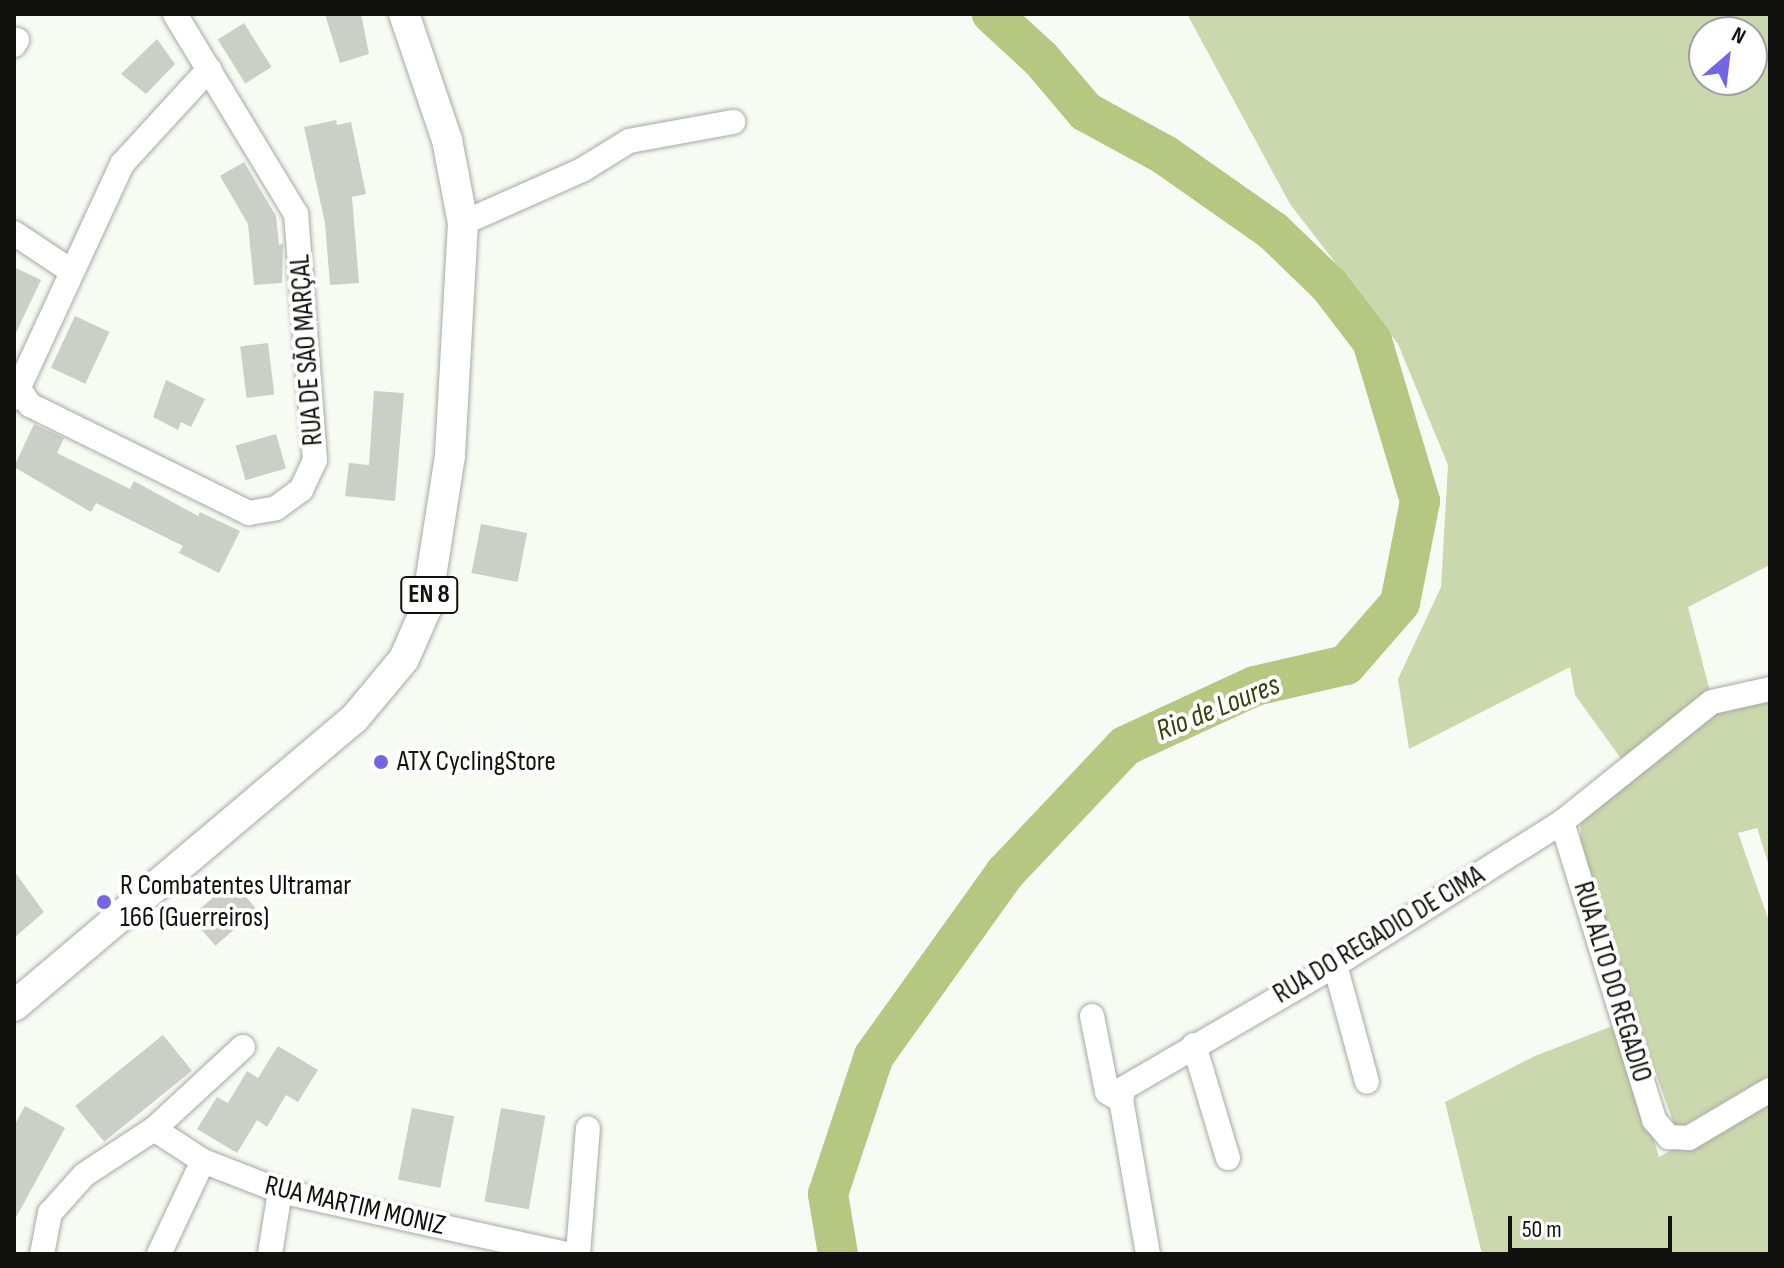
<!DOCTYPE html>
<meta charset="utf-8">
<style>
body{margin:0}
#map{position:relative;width:1784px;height:1268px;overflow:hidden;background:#f8faf4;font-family:"Sofia Sans Condensed",sans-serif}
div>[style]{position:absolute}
.green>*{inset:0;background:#cbd7ad}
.river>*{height:40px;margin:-20px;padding:0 20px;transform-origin:20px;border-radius:20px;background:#b5c780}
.building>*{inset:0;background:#cccec8;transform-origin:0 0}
.roads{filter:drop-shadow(0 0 2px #a7a9a3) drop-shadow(0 0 2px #a7a9a3)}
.minor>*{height:24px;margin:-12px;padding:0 12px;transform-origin:12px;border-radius:12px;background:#fff}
.major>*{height:30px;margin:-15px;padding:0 15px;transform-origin:15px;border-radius:15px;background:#fff}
.dots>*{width:22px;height:22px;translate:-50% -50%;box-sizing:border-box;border:4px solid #fff;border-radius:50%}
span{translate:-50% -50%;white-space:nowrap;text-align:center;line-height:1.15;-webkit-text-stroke:8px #fff;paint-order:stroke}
.shield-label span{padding:2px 6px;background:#fff;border:2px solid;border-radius:6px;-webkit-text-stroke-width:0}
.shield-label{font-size:26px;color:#11110f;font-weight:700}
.street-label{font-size:28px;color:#11110f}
.poi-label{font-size:28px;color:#11110f}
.left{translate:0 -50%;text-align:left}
.water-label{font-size:30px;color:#37420d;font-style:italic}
.frame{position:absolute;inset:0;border:16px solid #11110f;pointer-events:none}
.north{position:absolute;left:1688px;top:16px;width:80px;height:80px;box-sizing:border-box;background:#fff;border:2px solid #a0a09f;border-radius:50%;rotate:28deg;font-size:22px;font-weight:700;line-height:32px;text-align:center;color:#11110f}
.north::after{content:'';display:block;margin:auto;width:28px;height:36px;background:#7267e2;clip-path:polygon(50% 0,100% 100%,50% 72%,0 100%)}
.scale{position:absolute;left:1508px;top:1216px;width:164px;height:36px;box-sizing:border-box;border:4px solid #11110f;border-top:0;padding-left:10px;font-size:24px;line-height:28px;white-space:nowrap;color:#11110f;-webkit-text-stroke:6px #fff;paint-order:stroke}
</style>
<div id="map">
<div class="green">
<i style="clip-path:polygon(evenodd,1187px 14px,1770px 14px,1770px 565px,1688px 607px,1711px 695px,1770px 692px,1770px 869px,1757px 828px,1738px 833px,1770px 924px,1770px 1075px,1676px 1130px,1609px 943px,1580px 844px,1581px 814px,1622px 760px,1575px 695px,1570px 667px,1409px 749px,1398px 679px,1441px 587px,1448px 465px,1398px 344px,1290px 204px,1187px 14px,1704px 32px,1752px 32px,1752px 80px,1704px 80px,1704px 32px)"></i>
<i style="clip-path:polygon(1620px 1023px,1659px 1157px,1770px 1097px,1770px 1254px,1482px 1254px,1445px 1102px,1535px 1056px)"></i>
</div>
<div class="river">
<i style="left:838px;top:1254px;width:61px;rotate:-99.5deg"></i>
<i style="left:828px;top:1194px;width:145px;rotate:-71.6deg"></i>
<i style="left:874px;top:1056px;width:225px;rotate:-54.4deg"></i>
<i style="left:1005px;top:873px;width:175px;rotate:-46.6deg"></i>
<i style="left:1125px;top:746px;width:143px;rotate:-24.8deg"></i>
<i style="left:1255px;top:686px;width:93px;rotate:-13deg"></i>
<i style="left:1346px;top:665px;width:82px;rotate:-48.9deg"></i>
<i style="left:1400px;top:603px;width:104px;rotate:-78.9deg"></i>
<i style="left:1420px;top:501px;width:167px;rotate:-106.7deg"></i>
<i style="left:1372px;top:341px;width:71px;rotate:-127.5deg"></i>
<i style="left:1329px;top:285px;width:78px;rotate:-136deg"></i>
<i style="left:1273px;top:231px;width:132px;rotate:-144.9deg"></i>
<i style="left:1165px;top:155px;width:90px;rotate:-151.4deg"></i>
<i style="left:1086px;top:112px;width:70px;rotate:-130.3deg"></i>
<i style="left:1041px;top:59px;width:67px;rotate:-137.4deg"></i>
</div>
<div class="building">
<i style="clip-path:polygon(325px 14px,361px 14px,369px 54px,340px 63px)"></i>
<i style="left:244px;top:23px;width:52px;height:31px;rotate:58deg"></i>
<i style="clip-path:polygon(157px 39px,175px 64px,146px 94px,121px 74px)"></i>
<i style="clip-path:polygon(336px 120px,337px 125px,351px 122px,366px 194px,352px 197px,359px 283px,330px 285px,325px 223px,304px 127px)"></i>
<i style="clip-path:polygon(244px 162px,276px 216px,279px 245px,283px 244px,282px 283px,254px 285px,248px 224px,220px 176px)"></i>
<i style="clip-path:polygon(14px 267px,41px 280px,14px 337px)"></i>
<i style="left:75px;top:316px;width:38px;height:57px;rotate:25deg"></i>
<i style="left:268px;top:343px;width:52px;height:28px;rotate:83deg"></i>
<i style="clip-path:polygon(166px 380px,205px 399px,191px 427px,181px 422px,178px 430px,153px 417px)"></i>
<i style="clip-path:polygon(374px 391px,404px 393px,395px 501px,345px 496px,349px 463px,369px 465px)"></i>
<i style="clip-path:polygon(34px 424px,64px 438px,57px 453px,130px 489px,134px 481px,198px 516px,200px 512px,240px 531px,219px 573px,179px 553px,183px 546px,96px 503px,91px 512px,14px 467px)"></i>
<i style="left:276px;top:434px;width:36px;height:42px;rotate:74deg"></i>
<i style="left:481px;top:524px;width:47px;height:50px;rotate:11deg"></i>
<i style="clip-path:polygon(14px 871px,44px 912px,14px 938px)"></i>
<i style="left:232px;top:881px;width:38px;height:55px;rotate:49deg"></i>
<i style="left:163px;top:1035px;width:46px;height:113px;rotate:51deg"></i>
<i style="clip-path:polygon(278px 1046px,318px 1070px,298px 1102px,286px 1095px,267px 1127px,257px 1120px,237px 1153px,197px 1129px,217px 1097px,228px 1103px,247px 1071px,258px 1078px)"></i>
<i style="clip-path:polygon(25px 1106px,65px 1128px,14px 1221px,14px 1126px)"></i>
<i style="left:412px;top:1108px;width:43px;height:73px;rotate:11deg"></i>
<i style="left:501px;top:1108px;width:45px;height:95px;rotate:10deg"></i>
</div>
<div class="roads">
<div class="minor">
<i style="left:14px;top:45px;width:6px;rotate:-59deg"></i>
<i style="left:463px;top:223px;width:130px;rotate:-24deg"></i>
<i style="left:582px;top:170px;width:55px;rotate:-31.7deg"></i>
<i style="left:629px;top:141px;width:106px;rotate:-10.4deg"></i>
<i style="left:14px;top:233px;width:69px;rotate:33.7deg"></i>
<i style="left:18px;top:388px;width:21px;rotate:55deg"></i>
<i style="left:30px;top:405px;width:244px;rotate:26.3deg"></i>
<i style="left:249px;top:513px;width:27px;rotate:-10deg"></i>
<i style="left:276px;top:508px;width:31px;rotate:-36deg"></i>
<i style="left:301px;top:490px;width:33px;rotate:-65deg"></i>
<i style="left:315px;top:460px;width:247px;rotate:-94.4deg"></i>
<i style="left:296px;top:214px;width:234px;rotate:-121.2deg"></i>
<i style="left:14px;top:398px;width:258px;rotate:-65.2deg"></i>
<i style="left:122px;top:164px;width:129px;rotate:-47.5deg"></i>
<i style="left:1562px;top:822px;width:312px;rotate:72.8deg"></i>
<i style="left:1654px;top:1120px;width:23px;rotate:49deg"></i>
<i style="left:1669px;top:1137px;width:20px;rotate:3deg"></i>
<i style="left:1689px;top:1138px;width:94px;rotate:-30.7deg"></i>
<i style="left:1335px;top:965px;width:121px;rotate:74.7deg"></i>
<i style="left:1092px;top:1016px;width:77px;rotate:78.8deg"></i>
<i style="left:1107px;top:1092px;width:16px;rotate:30deg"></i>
<i style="left:1194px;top:1045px;width:118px;rotate:73.3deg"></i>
<i style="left:154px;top:1129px;width:59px;rotate:33.1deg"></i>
<i style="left:203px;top:1161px;width:83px;rotate:21.3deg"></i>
<i style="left:280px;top:1191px;width:294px;rotate:12.4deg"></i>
<i style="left:42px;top:1254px;width:42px;rotate:-79deg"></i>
<i style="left:50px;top:1213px;width:51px;rotate:-48.2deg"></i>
<i style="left:84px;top:1175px;width:84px;rotate:-33.3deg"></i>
<i style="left:154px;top:1129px;width:121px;rotate:-42.7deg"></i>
<i style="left:159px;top:1254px;width:103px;rotate:-64.7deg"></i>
<i style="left:270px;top:1254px;width:64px;rotate:-81deg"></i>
<i style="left:578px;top:1254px;width:126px;rotate:-85.5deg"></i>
<i style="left:1148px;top:1254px;width:156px;rotate:-99.9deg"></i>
<i style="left:1121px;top:1100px;width:12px;rotate:-76deg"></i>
<i style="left:1124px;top:1088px;width:244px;rotate:-30.2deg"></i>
<i style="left:1335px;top:965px;width:268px;rotate:-32.2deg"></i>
<i style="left:1562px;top:822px;width:192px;rotate:-38.7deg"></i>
<i style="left:1712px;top:702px;width:59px;rotate:-12.6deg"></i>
</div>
<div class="major">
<i style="left:14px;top:1006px;width:445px;rotate:-40.2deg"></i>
<i style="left:354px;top:719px;width:78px;rotate:-50.2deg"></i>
<i style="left:404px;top:659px;width:55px;rotate:-66.3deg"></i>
<i style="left:426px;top:609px;width:156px;rotate:-81.1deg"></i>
<i style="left:450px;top:455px;width:232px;rotate:-86.8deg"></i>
<i style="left:463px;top:223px;width:85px;rotate:-100.9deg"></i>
<i style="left:447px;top:140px;width:133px;rotate:-108.8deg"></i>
</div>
</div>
<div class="dots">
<i style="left:381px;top:762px;background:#7267e2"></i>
<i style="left:104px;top:902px;background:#7267e2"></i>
</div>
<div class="shield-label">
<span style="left:429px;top:595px">EN 8</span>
</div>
<div class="street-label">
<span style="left:307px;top:350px;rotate:-94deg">RUA DE SÃO MARÇAL</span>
<span style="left:1379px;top:935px;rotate:-31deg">RUA DO REGADIO DE CIMA</span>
<span style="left:1612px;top:982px;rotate:73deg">RUA ALTO DO REGADIO</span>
<span style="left:355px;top:1206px;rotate:13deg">RUA MARTIM MONIZ</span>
</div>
<div class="poi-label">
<span class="left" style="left:397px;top:762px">ATX CyclingStore</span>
<span class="left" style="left:120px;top:902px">R Combatentes Ultramar<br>166 (Guerreiros)</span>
</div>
<div class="water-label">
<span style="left:1218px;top:708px;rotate:-22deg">Rio de Loures</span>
</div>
<div class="frame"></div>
<div class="north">N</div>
<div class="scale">50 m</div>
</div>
